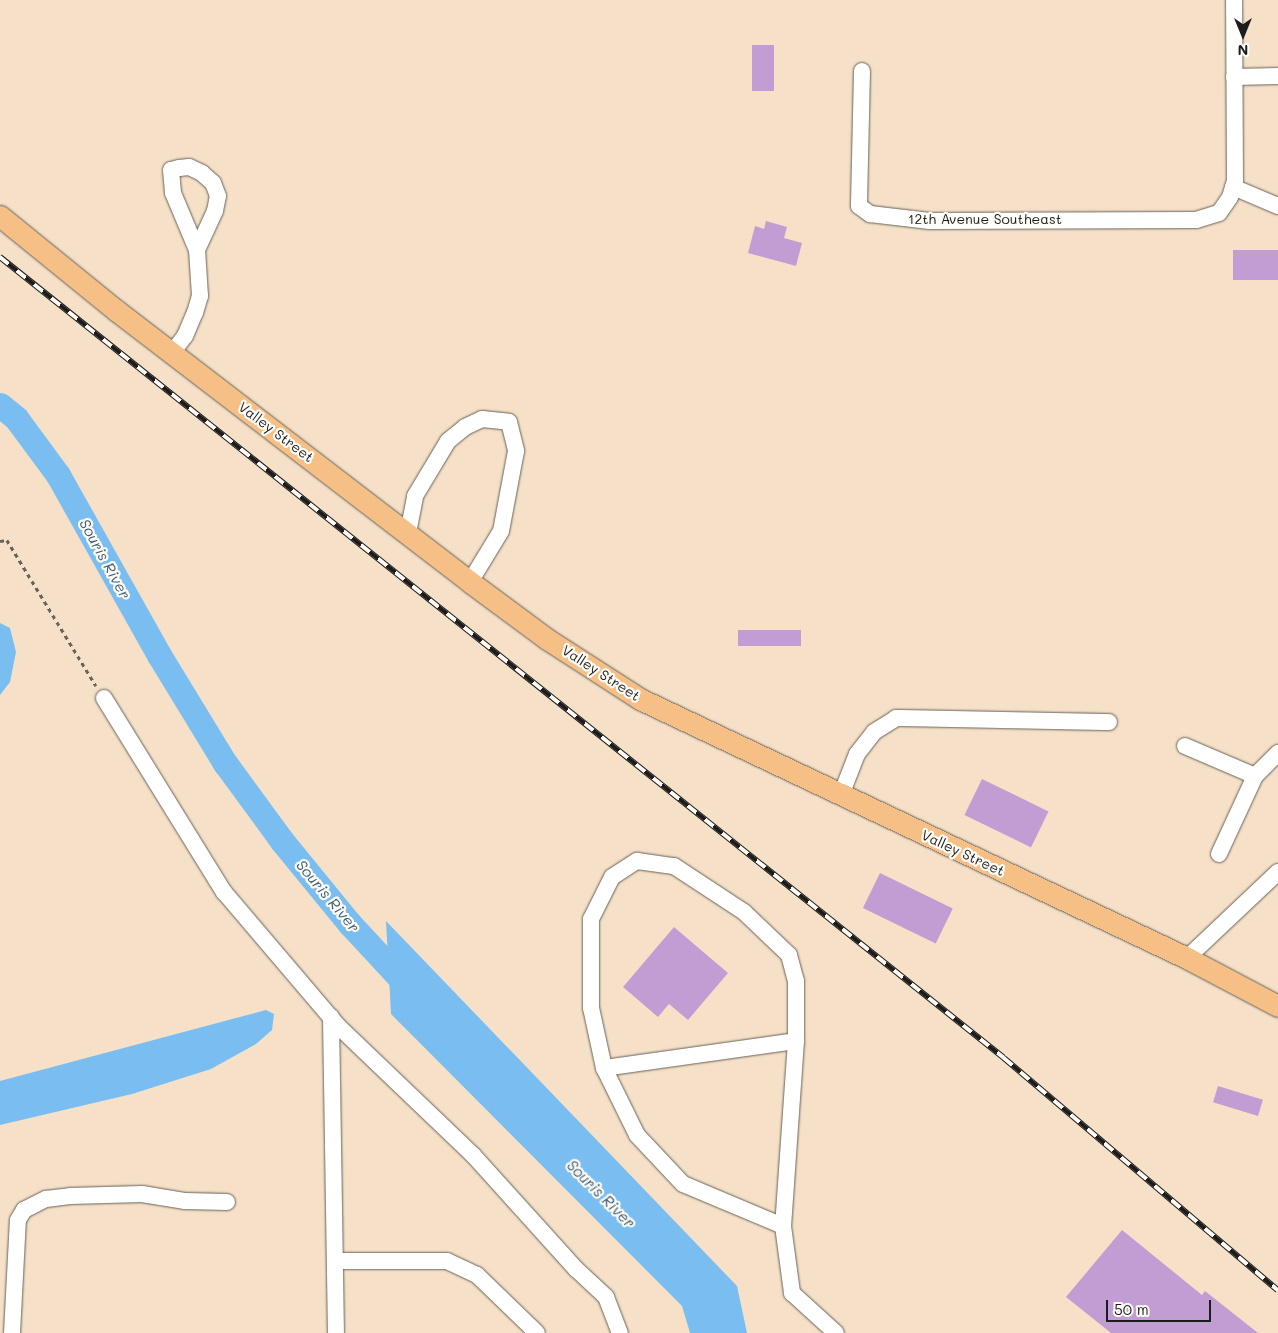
<!DOCTYPE html>
<style>
body{margin:0}
#map{position:relative;width:1278px;height:1333px;overflow:hidden;background:#f6e1c8;font-family:Mali,sans-serif}
div>[style]{position:absolute}
.water>*{inset:0;background:#7abef1}
.river>*{height:25px;margin:-12.5px;padding:0 12.5px;transform-origin:12.5px;border-radius:12.5px;background:#7abef1}
.building>*{inset:0;background:#c29dd4;transform-origin:0 0}
.path>*{height:2.5px;margin-top:-1.25px;transform-origin:0;background:repeating-linear-gradient(90deg,#686158 0 4px,transparent 0 8px)}
.roads{filter:drop-shadow(0 0 1px #686158) drop-shadow(0 0 1px #686158)}
.minor>*{height:16px;margin:-8px;padding:0 8px;transform-origin:8px;border-radius:8px;background:#fff}
.major>*{height:21px;margin:-10.5px;padding:0 10.5px;transform-origin:10.5px;border-radius:10.5px;background:#f5bf86}
.rail>*{height:5.5px;margin-top:-2.75px;transform-origin:0;background:repeating-linear-gradient(90deg,#fdfcf7 0 11px,#1c1c1c 0 22px);box-sizing:border-box;border-block:1px solid #1c1c1c}
span{translate:-50% -50%;white-space:nowrap;text-align:center;line-height:1.15;-webkit-text-stroke:4.5px #fdfcf7;paint-order:stroke}
.street-label{font-size:14px;color:#1c1c1c}
.water-label{font-size:15px;color:#425d71;font-style:italic}
.north{position:absolute;left:1218px;top:10px;width:50px;height:50px;-webkit-text-stroke:4px #fdfcf7;paint-order:stroke;rotate:180deg;font-size:14px;font-weight:700;line-height:20px;text-align:center;color:#1c1c1c}
.north::after{content:'';display:block;margin:auto;width:18px;height:22px;background:#1c1c1c;clip-path:polygon(50% 0,100% 100%,50% 72%,0 100%)}
.scale{position:absolute;left:1106px;top:1300px;width:105px;height:22px;box-sizing:border-box;border:2px solid #1c1c1c;border-top:0;padding-left:6px;font-size:15px;line-height:18px;white-space:nowrap;color:#1c1c1c;-webkit-text-stroke:4px #fdfcf7;paint-order:stroke}
</style>
<div id="map">
<div class="water">
<i style="clip-path:polygon(0 623px,10px 628px,16px 652px,10px 682px,0 695px)"></i>
<i style="clip-path:polygon(386px 921px,737px 1286px,747px 1333px,690px 1333px,682px 1306px,391px 1014px)"></i>
<i style="clip-path:polygon(266px 1010px,274px 1014px,272px 1030px,256px 1044px,211px 1069px,132px 1094px,0 1125px,0 1081px)"></i>
</div>
<div class="river">
<i style="left:0;top:405px;width:21px;rotate:39deg"></i>
<i style="left:16px;top:418px;width:71px;rotate:53.6deg"></i>
<i style="left:58px;top:475px;width:206px;rotate:60.7deg"></i>
<i style="left:159px;top:655px;width:127px;rotate:58.6deg"></i>
<i style="left:225px;top:763px;width:97px;rotate:53.8deg"></i>
<i style="left:282px;top:841px;width:107px;rotate:50.7deg"></i>
<i style="left:350px;top:924px;width:91px;rotate:47.2deg"></i>
</div>
<div class="building">
<i style="left:752px;top:45px;width:22px;height:46px"></i>
<i style="clip-path:polygon(766px 221px,787px 227px,784px 238px,802px 243px,796px 266px,748px 253px,755px 226px,764px 229px)"></i>
<i style="left:1278px;top:250px;width:30px;height:45px;rotate:90deg"></i>
<i style="left:738px;top:630px;width:63px;height:16px"></i>
<i style="left:982px;top:779px;width:74px;height:40px;rotate:26deg"></i>
<i style="left:880px;top:873px;width:81px;height:39px;rotate:26deg"></i>
<i style="clip-path:polygon(674px 927px,728px 973px,688px 1020px,669px 1004px,658px 1017px,623px 987px)"></i>
<i style="left:1218px;top:1086px;width:47px;height:17px;rotate:17deg"></i>
<i style="clip-path:polygon(1122px 1230px,1202px 1295px,1205px 1291px,1258px 1333px,1111px 1333px,1066px 1297px)"></i>
</div>
<div class="path">
<i style="left:0;top:541px;width:7px;rotate:-8deg"></i>
<i style="left:7px;top:540px;width:171px;rotate:58.6deg"></i>
</div>
<div class="roads">
<div class="minor">
<i style="left:862px;top:71px;width:135px;rotate:91.3deg"></i>
<i style="left:859px;top:206px;width:14px;rotate:36deg"></i>
<i style="left:870px;top:214px;width:60px;rotate:6.7deg"></i>
<i style="left:930px;top:221px;width:266px;rotate:-0.2deg"></i>
<i style="left:1196px;top:220px;width:24px;rotate:-17deg"></i>
<i style="left:1219px;top:213px;width:19px;rotate:-55deg"></i>
<i style="left:1230px;top:197px;width:17px;rotate:-73deg"></i>
<i style="left:1235px;top:181px;width:181px;rotate:-90.3deg"></i>
<i style="left:1234px;top:77px;width:44px;rotate:-1.3deg"></i>
<i style="left:1233px;top:187px;width:49px;rotate:22.9deg"></i>
<i style="left:172px;top:353px;width:21px;rotate:-53deg"></i>
<i style="left:185px;top:336px;width:25px;rotate:-67deg"></i>
<i style="left:195px;top:313px;width:18px;rotate:-74deg"></i>
<i style="left:200px;top:296px;width:46px;rotate:-93.7deg"></i>
<i style="left:197px;top:250px;width:43px;rotate:-65.2deg"></i>
<i style="left:215px;top:211px;width:15px;rotate:-79deg"></i>
<i style="left:218px;top:196px;width:14px;rotate:-111deg"></i>
<i style="left:213px;top:183px;width:15px;rotate:-138deg"></i>
<i style="left:202px;top:173px;width:14px;rotate:-155deg"></i>
<i style="left:189px;top:167px;width:10px;rotate:174deg"></i>
<i style="left:179px;top:168px;width:8px;rotate:166deg"></i>
<i style="left:171px;top:170px;width:23px;rotate:85deg"></i>
<i style="left:173px;top:193px;width:62px;rotate:67.2deg"></i>
<i style="left:408px;top:533px;width:38px;rotate:-79deg"></i>
<i style="left:415px;top:496px;width:64px;rotate:-59deg"></i>
<i style="left:448px;top:441px;width:22px;rotate:-39deg"></i>
<i style="left:465px;top:427px;width:19px;rotate:-25deg"></i>
<i style="left:482px;top:419px;width:27px;rotate:6deg"></i>
<i style="left:509px;top:422px;width:30px;rotate:76deg"></i>
<i style="left:516px;top:451px;width:81px;rotate:100.6deg"></i>
<i style="left:501px;top:531px;width:60px;rotate:121.3deg"></i>
<i style="left:104px;top:698px;width:228px;rotate:58.3deg"></i>
<i style="left:224px;top:892px;width:175px;rotate:49.6deg"></i>
<i style="left:337px;top:1025px;width:188px;rotate:43.7deg"></i>
<i style="left:473px;top:1155px;width:154px;rotate:47.9deg"></i>
<i style="left:576px;top:1269px;width:41px;rotate:43deg"></i>
<i style="left:606px;top:1297px;width:39px;rotate:69deg"></i>
<i style="left:1185px;top:746px;width:76px;rotate:23.2deg"></i>
<i style="left:841px;top:795px;width:44px;rotate:-68.7deg"></i>
<i style="left:857px;top:754px;width:28px;rotate:-52deg"></i>
<i style="left:874px;top:732px;width:26px;rotate:-32deg"></i>
<i style="left:896px;top:718px;width:213px;rotate:1.1deg"></i>
<i style="left:1219px;top:854px;width:86px;rotate:-65.2deg"></i>
<i style="left:1255px;top:776px;width:33px;rotate:-45deg"></i>
<i style="left:1187px;top:958px;width:125px;rotate:-43.4deg"></i>
<i style="left:331px;top:1017px;width:316px;rotate:89.1deg"></i>
<i style="left:604px;top:1068px;width:194px;rotate:-8deg"></i>
<i style="left:783px;top:1226px;width:108px;rotate:-157.2deg"></i>
<i style="left:683px;top:1184px;width:67px;rotate:-133.2deg"></i>
<i style="left:637px;top:1135px;width:75px;rotate:-116.2deg"></i>
<i style="left:604px;top:1068px;width:61px;rotate:-102.2deg"></i>
<i style="left:591px;top:1008px;width:89px;rotate:-90deg"></i>
<i style="left:591px;top:919px;width:47px;rotate:-63.4deg"></i>
<i style="left:612px;top:877px;width:30px;rotate:-33deg"></i>
<i style="left:637px;top:861px;width:37px;rotate:8deg"></i>
<i style="left:674px;top:866px;width:84px;rotate:33.3deg"></i>
<i style="left:744px;top:912px;width:62px;rotate:43.7deg"></i>
<i style="left:789px;top:955px;width:27px;rotate:75deg"></i>
<i style="left:796px;top:981px;width:60px;rotate:90deg"></i>
<i style="left:796px;top:1041px;width:185px;rotate:94deg"></i>
<i style="left:783px;top:1226px;width:68px;rotate:82.3deg"></i>
<i style="left:792px;top:1293px;width:59px;rotate:42.3deg"></i>
<i style="left:336px;top:1261px;width:111px"></i>
<i style="left:447px;top:1261px;width:33px;rotate:25deg"></i>
<i style="left:477px;top:1275px;width:83px;rotate:44deg"></i>
<i style="left:12px;top:1333px;width:113px;rotate:-87deg"></i>
<i style="left:18px;top:1220px;width:12px;rotate:-59deg"></i>
<i style="left:24px;top:1210px;width:25px;rotate:-27deg"></i>
<i style="left:46px;top:1199px;width:24px;rotate:-7deg"></i>
<i style="left:70px;top:1196px;width:72px;rotate:-1.6deg"></i>
<i style="left:142px;top:1194px;width:44px;rotate:9.2deg"></i>
<i style="left:185px;top:1201px;width:42px;rotate:1.4deg"></i>
</div>
<div class="major">
<i style="left:0;top:216px;width:151px;rotate:39.1deg"></i>
<i style="left:117px;top:311px;width:445px;rotate:37.5deg"></i>
<i style="left:470px;top:582px;width:96px;rotate:36.5deg"></i>
<i style="left:547px;top:639px;width:111px;rotate:32.8deg"></i>
<i style="left:640px;top:699px;width:605px;rotate:25.34deg"></i>
<i style="left:1187px;top:958px;width:103px;rotate:27.8deg"></i>
</div>
</div>
<div class="rail">
<i style="left:0;top:257px;width:1284px;rotate:38.58deg"></i>
<i style="left:1004px;top:1058px;width:359px;rotate:40.3deg"></i>
</div>
<div class="street-label">
<span style="left:985px;top:219px">12th Avenue Southeast</span>
<span style="left:276px;top:432px;rotate:37deg">Valley Street</span>
<span style="left:601px;top:673px;rotate:33deg">Valley Street</span>
<span style="left:963px;top:853px;rotate:25deg">Valley Street</span>
</div>
<div class="water-label">
<span style="left:105px;top:559px;rotate:61deg">Souris River</span>
<span style="left:328px;top:896px;rotate:50deg">Souris River</span>
<span style="left:601px;top:1194px;rotate:45deg">Souris River</span>
</div>
<div class="north">N</div>
<div class="scale">50 m</div>
</div>
